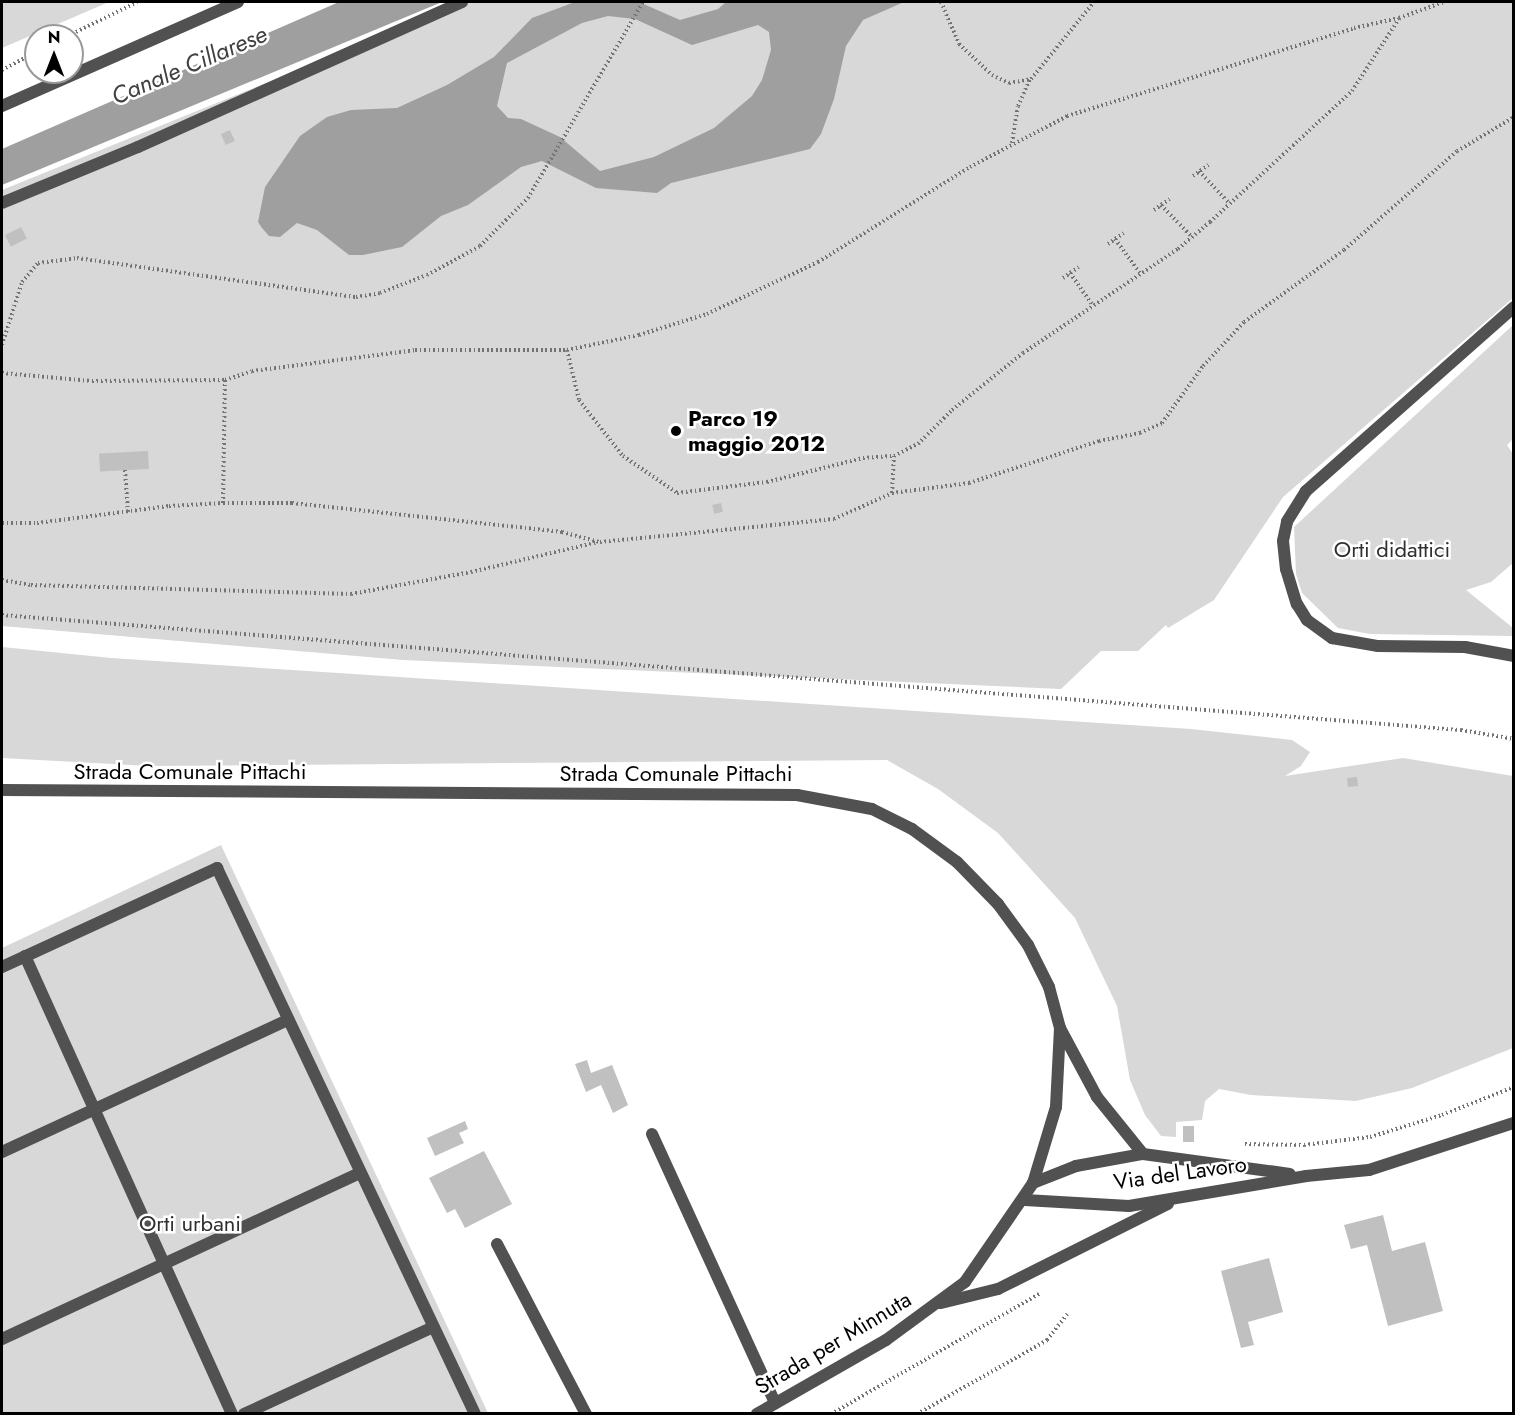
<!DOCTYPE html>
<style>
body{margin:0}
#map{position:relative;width:1515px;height:1415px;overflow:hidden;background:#fff;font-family:Jost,sans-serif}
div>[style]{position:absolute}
.green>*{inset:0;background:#d8d8d8}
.water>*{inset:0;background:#9f9f9f}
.building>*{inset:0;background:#c0c0c0;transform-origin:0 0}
.path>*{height:4px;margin-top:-2px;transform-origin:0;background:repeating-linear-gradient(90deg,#737373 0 1.5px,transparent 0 4.5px)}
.service>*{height:12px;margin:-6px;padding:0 6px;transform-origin:6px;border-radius:6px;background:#515151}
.pedestrian>*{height:12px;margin:-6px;padding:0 6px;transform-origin:6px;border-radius:6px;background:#515151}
.tertiary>*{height:12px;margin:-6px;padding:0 6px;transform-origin:6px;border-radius:6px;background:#515151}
.dots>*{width:16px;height:16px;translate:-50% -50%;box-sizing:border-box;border:3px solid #fff;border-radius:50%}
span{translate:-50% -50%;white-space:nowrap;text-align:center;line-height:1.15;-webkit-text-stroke:5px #fff;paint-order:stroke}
.poi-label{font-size:22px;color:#000;font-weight:700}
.left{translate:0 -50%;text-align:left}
.park-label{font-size:22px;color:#2f2f2f}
.street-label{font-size:22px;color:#000}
.water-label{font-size:24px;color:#404040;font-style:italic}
.frame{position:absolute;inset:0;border:3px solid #000;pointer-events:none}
.north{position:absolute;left:24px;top:24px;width:60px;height:60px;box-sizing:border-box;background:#fff;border:2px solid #999;border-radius:50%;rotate:0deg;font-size:16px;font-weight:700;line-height:24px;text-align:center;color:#000}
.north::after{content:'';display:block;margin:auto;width:21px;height:27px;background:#000;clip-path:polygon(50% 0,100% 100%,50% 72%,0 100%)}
</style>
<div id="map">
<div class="green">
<i style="clip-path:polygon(2px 2px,109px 2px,2px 48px)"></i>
<i style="clip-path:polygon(466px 2px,1513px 2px,1513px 298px,1283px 497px,1214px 600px,1168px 628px,1166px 625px,1138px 651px,1101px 651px,1061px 689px,403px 660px,2px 626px,2px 190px)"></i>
<i style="clip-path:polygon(1513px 325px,1513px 439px,1507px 445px,1513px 454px,1513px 563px,1491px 582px,1466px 590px,1513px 628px,1513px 636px,1370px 634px,1338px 628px,1302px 593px,1296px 574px,1294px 527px)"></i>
<i style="clip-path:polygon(2px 647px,111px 658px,1191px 729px,1292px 740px,1310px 752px,1301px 766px,1285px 776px,1403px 758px,1513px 776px,1513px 1048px,1412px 1088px,1356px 1101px,1251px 1095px,1219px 1089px,1205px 1101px,1202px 1120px,1176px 1122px,1176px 1137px,1161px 1136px,1145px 1115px,1130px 1080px,1117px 1006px,1075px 918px,998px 833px,938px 789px,887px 760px,149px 766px,2px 758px)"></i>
<i style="clip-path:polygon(221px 845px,488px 1413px,2px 1413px,2px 948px)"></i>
</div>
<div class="water">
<i style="clip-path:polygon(339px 2px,442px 2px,2px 185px,2px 149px)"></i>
<i style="clip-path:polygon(evenodd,575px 2px,639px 2px,680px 20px,718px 9px,726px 2px,904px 2px,863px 20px,846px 46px,834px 99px,821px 134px,810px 149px,671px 183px,657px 193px,596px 188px,542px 161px,521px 167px,468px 205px,441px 216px,402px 247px,363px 255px,349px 255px,317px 230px,297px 223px,280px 237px,269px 236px,262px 228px,258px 222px,265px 187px,300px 136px,327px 117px,351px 110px,397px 108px,447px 85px,494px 57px,532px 18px,575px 2px,608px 16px,635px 19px,692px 45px,758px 25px,769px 32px,771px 50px,762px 80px,752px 96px,714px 128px,654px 157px,600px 171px,560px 137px,521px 119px,508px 118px,497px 106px,507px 63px,582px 23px,608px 16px)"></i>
</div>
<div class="building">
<i style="left:230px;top:130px;width:12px;height:10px;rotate:66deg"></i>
<i style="left:21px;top:227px;width:13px;height:18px;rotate:63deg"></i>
<i style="left:148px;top:451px;width:18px;height:49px;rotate:87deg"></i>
<i style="left:721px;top:503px;width:9px;height:9px;rotate:77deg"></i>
<i style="left:1357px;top:777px;width:9px;height:10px;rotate:84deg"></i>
<i style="clip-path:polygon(587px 1060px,591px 1073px,612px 1065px,628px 1105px,613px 1113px,601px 1085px,586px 1092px,575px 1064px)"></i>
<i style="clip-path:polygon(465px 1121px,468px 1129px,459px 1133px,464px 1143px,435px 1156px,427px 1138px)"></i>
<i style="left:1183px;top:1126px;width:11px;height:16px"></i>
<i style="clip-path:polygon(484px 1151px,512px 1204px,465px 1228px,455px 1209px,447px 1213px,429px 1178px)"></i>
<i style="clip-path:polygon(1383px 1215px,1392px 1251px,1425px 1242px,1443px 1311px,1388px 1326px,1367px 1245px,1351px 1249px,1344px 1225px)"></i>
<i style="clip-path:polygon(1269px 1258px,1283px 1312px,1248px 1322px,1254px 1345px,1241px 1348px,1221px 1271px)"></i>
</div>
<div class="path">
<i style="left:941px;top:2px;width:46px;rotate:66.8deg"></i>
<i style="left:959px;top:44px;width:45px;rotate:43.2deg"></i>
<i style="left:992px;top:75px;width:19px;rotate:25deg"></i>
<i style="left:1009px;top:83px;width:22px;rotate:-10deg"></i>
<i style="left:1031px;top:79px;width:99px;rotate:-50.7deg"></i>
<i style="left:68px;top:36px;width:77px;rotate:-26.2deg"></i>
<i style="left:2px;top:70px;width:38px;rotate:-28deg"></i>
<i style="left:1012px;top:143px;width:37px;rotate:-81deg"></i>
<i style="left:1018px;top:106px;width:30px;rotate:-66deg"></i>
<i style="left:1199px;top:171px;width:44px;rotate:46.8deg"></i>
<i style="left:1193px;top:176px;width:19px;rotate:-36deg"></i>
<i style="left:1161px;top:205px;width:45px;rotate:45.9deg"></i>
<i style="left:1154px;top:210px;width:19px;rotate:-35deg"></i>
<i style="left:1115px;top:239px;width:42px;rotate:53.7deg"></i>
<i style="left:1108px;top:244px;width:19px;rotate:-35deg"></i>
<i style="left:1070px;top:273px;width:39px;rotate:55deg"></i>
<i style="left:1063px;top:278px;width:19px;rotate:-35deg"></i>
<i style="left:2px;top:345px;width:66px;rotate:-72.4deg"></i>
<i style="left:22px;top:282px;width:25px;rotate:-50deg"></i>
<i style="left:38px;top:263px;width:39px;rotate:-7deg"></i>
<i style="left:77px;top:258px;width:282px;rotate:8deg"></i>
<i style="left:356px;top:297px;width:24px;rotate:-9deg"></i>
<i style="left:380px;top:293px;width:50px;rotate:-21deg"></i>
<i style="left:427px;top:275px;width:60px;rotate:-28.7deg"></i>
<i style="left:480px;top:246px;width:68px;rotate:-45deg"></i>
<i style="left:528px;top:198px;width:227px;rotate:-59.6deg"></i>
<i style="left:567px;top:350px;width:51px;rotate:76.5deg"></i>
<i style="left:579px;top:400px;width:23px;rotate:52deg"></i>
<i style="left:593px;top:418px;width:48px;rotate:51.7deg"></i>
<i style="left:623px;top:456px;width:65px;rotate:34.4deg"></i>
<i style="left:677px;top:493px;width:91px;rotate:-7deg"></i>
<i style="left:767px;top:482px;width:99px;rotate:-14deg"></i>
<i style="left:863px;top:458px;width:31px;rotate:-4deg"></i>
<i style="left:894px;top:456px;width:27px;rotate:-27deg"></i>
<i style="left:918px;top:444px;width:48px;rotate:-45deg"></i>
<i style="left:952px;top:410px;width:91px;rotate:-38.8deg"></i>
<i style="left:1023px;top:353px;width:187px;rotate:-33.9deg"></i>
<i style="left:1178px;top:249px;width:42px;rotate:-40.2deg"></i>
<i style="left:1210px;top:222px;width:193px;rotate:-42.7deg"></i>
<i style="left:1352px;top:91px;width:86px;rotate:-56.9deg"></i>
<i style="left:2px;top:373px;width:90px;rotate:5.1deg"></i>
<i style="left:92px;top:381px;width:133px;rotate:-0.4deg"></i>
<i style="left:125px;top:470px;width:42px;rotate:85.9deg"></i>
<i style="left:892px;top:493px;width:37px;rotate:-87deg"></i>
<i style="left:223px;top:503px;width:69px"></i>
<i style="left:292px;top:503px;width:272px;rotate:6.1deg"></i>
<i style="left:562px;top:532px;width:39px;rotate:15deg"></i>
<i style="left:600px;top:542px;width:235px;rotate:-5.6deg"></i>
<i style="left:834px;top:519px;width:64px;rotate:-24.1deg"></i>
<i style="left:892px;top:493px;width:78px;rotate:-7.4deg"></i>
<i style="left:969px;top:483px;width:137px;rotate:-17.9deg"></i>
<i style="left:1099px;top:441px;width:42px;rotate:-11deg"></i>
<i style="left:1140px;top:433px;width:24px;rotate:-24deg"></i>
<i style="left:1162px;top:423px;width:70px;rotate:-54.3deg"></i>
<i style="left:1203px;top:366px;width:60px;rotate:-47deg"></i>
<i style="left:1244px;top:322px;width:123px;rotate:-35.8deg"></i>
<i style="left:1344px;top:250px;width:150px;rotate:-41.2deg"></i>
<i style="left:1457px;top:151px;width:66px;rotate:-30.8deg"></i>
<i style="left:2px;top:523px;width:35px"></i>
<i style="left:37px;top:523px;width:133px;rotate:-7.3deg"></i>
<i style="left:169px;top:506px;width:54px;rotate:-3.2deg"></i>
<i style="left:223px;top:503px;width:123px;rotate:-89.1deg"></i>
<i style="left:225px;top:380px;width:28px;rotate:-18deg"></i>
<i style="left:252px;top:371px;width:164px;rotate:-7.3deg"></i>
<i style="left:415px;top:350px;width:152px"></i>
<i style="left:567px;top:350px;width:74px;rotate:-11.8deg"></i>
<i style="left:639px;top:335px;width:71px;rotate:-17.2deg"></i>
<i style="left:707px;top:314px;width:123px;rotate:-25.1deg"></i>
<i style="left:818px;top:262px;width:179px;rotate:-32deg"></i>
<i style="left:970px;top:167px;width:110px;rotate:-27.7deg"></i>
<i style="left:1067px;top:116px;width:300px;rotate:-17deg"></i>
<i style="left:1354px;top:28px;width:46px;rotate:-12.5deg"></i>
<i style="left:1399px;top:18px;width:48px;rotate:-19.6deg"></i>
<i style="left:2px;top:580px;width:29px;rotate:10deg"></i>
<i style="left:31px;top:585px;width:320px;rotate:1.6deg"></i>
<i style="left:351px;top:594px;width:122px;rotate:-10.4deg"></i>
<i style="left:471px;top:572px;width:130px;rotate:-13.3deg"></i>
<i style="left:2px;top:615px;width:1464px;rotate:4.51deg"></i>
<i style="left:1461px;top:730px;width:54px;rotate:9.6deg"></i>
<i style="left:1245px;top:1144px;width:59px;rotate:1deg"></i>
<i style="left:1304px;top:1145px;width:66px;rotate:-6.9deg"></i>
<i style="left:1370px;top:1137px;width:75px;rotate:-17deg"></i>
<i style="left:1442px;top:1115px;width:77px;rotate:-21.3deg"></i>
<i style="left:831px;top:1414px;width:242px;rotate:-30deg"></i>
<i style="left:917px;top:1414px;width:150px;rotate:-29.6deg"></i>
<i style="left:1047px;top:1340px;width:33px;rotate:-52deg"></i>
</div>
<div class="service">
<i style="left:2px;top:106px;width:258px;rotate:-23.8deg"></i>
<i style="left:2px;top:203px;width:147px;rotate:-22.4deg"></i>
<i style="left:138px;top:147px;width:355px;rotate:-24.1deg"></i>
<i style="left:25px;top:956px;width:503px;rotate:65.68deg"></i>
<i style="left:2px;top:967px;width:237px;rotate:-24.7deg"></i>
<i style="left:217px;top:868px;width:604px;rotate:64.71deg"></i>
<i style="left:652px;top:1134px;width:296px;rotate:65.4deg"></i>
<i style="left:2px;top:1152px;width:315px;rotate:-24.8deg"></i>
<i style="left:497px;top:1244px;width:192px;rotate:62.4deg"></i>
<i style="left:2px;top:1339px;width:395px;rotate:-24.9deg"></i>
<i style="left:244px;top:1414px;width:208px;rotate:-24.7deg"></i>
</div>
<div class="pedestrian">
<i style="left:1514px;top:307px;width:278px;rotate:138.5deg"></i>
<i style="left:1306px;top:491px;width:36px;rotate:122deg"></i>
<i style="left:1287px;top:522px;width:19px;rotate:102deg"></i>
<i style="left:1283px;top:541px;width:28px;rotate:84deg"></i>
<i style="left:1286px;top:569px;width:37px;rotate:73deg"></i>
<i style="left:1297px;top:604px;width:19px;rotate:58deg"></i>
<i style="left:1307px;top:620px;width:31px;rotate:36deg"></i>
<i style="left:1332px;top:638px;width:47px;rotate:9.9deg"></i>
<i style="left:1378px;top:646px;width:87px;rotate:0.7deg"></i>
<i style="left:1465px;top:647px;width:50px;rotate:10.4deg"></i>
</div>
<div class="tertiary">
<i style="left:2px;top:790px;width:795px;rotate:0.36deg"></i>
<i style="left:797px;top:795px;width:76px;rotate:10.6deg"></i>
<i style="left:872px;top:809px;width:45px;rotate:26.6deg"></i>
<i style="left:912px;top:829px;width:56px;rotate:36.3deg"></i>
<i style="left:957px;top:862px;width:59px;rotate:45.7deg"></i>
<i style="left:998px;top:904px;width:51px;rotate:53.8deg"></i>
<i style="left:1028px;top:945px;width:47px;rotate:63.4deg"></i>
<i style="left:1049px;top:987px;width:42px;rotate:75deg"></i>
<i style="left:1060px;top:1028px;width:79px;rotate:92.9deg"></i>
<i style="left:1056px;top:1107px;width:79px;rotate:106.8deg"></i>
<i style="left:1033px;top:1183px;width:120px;rotate:124.5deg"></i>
<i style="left:965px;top:1282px;width:98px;rotate:143.7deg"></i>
<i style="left:886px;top:1340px;width:149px;rotate:150.2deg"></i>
<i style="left:1060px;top:1028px;width:78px;rotate:61.8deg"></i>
<i style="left:1097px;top:1097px;width:73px;rotate:51.1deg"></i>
<i style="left:1033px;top:1183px;width:46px;rotate:-21.6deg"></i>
<i style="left:1076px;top:1166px;width:68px;rotate:-10.2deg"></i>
<i style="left:1143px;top:1154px;width:148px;rotate:7.7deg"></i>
<i style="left:1025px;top:1200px;width:104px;rotate:3.3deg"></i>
<i style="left:1129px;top:1206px;width:180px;rotate:-9.6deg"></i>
<i style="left:1306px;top:1176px;width:63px;rotate:-5.4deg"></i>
<i style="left:1369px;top:1170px;width:152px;rotate:-18deg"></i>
<i style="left:941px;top:1303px;width:59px;rotate:-13.8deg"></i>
<i style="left:998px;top:1289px;width:190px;rotate:-26.6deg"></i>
</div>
<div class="dots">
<i style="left:676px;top:431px;background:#000"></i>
</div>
<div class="poi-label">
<span class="left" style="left:688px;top:431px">Parco 19<br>maggio 2012</span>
</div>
<div class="park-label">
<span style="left:1392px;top:550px">Orti didattici</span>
<span style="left:190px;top:1224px">Orti urbani</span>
</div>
<div class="street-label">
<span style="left:190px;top:772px">Strada Comunale Pittachi</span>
<span style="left:676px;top:774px">Strada Comunale Pittachi</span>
<span style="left:1180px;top:1173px;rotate:-8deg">Via del Lavoro</span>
<span style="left:833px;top:1343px;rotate:-31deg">Strada per Minnuta</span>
</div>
<div class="water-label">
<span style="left:189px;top:65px;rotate:-23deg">Canale Cillarese</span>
</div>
<div class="frame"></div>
<div class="north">N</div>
</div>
